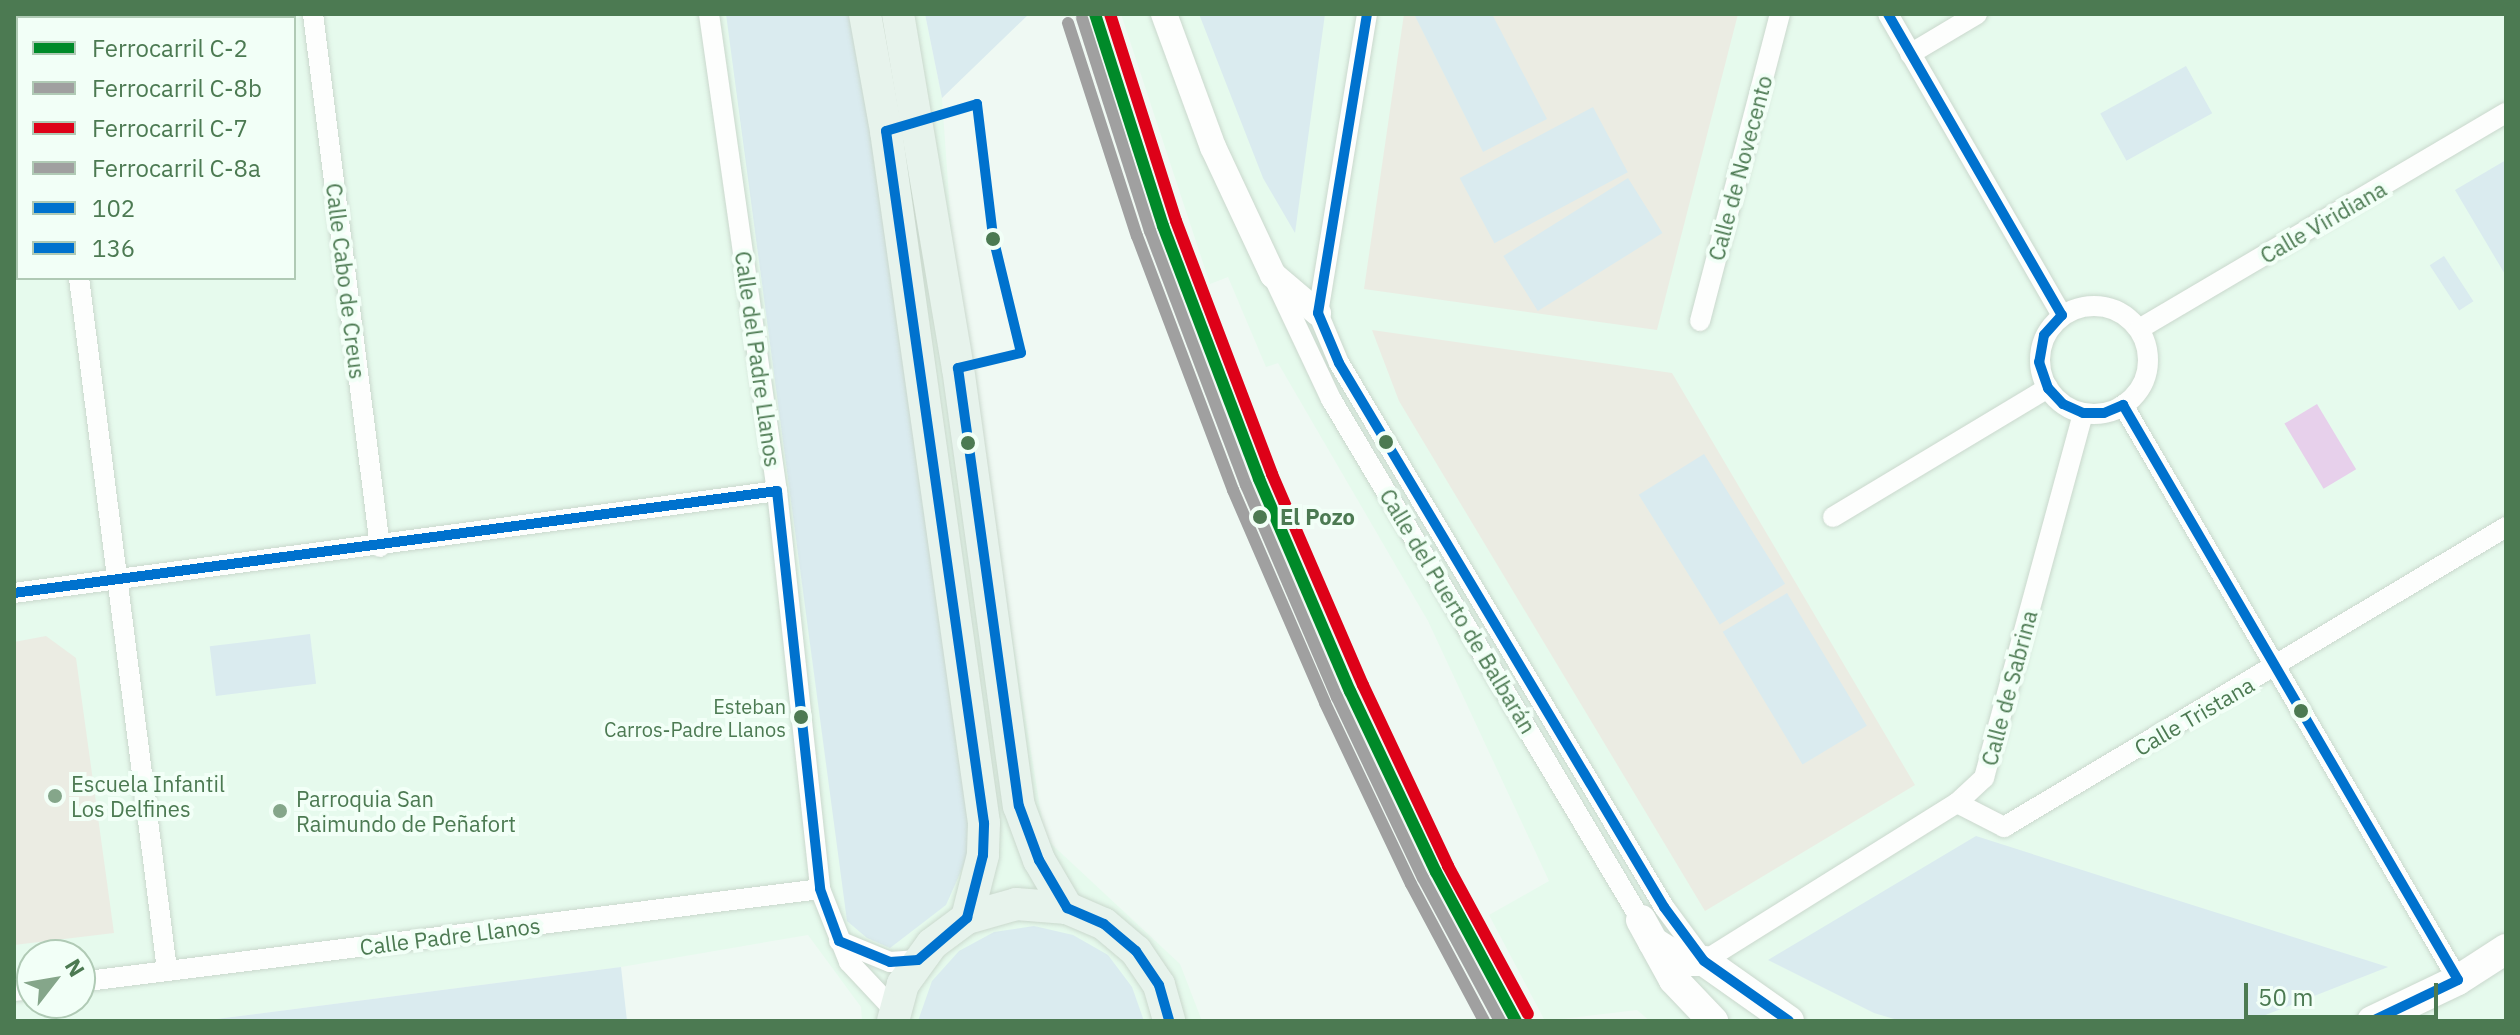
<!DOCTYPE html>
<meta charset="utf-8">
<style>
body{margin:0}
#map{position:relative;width:2520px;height:1035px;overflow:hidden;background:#eff9f3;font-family:"IBM Plex Sans",sans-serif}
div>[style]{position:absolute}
.residential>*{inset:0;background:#e6faed}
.education>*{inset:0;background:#ebece3}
.green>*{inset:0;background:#daebef;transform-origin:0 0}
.water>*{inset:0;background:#e7d0eb;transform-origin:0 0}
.roads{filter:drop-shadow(0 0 2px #cad8cd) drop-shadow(0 0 2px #cad8cd)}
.minor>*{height:20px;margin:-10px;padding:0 10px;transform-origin:10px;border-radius:10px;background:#fdfefd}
.minor>.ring{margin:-10px;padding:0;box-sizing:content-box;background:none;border:20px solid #fdfefd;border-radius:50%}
.tertiary>*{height:26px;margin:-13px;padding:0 13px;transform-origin:13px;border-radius:13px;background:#fdfefd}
.secondary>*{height:30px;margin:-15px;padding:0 15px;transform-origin:15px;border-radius:15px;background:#fdfefd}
.primary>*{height:32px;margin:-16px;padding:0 16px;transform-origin:16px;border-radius:16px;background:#e7f3ec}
.bus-1>*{height:10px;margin:-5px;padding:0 5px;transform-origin:5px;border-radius:5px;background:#0072ce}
.bus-2>*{height:10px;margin:-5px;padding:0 5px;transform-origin:5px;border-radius:5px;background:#0072ce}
.rail-1>*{height:12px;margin:-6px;padding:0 6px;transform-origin:6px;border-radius:6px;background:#008a29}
.rail-2>*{height:12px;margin:-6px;padding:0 6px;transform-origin:6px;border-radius:6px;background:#a0a0a0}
.rail-3>*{height:12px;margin:-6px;padding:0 6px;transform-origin:6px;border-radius:6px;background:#de0118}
.rail-4>*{height:12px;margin:-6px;padding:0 6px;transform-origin:6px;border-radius:6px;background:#a0a0a0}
.dots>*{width:22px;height:22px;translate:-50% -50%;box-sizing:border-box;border:4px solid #f2fff7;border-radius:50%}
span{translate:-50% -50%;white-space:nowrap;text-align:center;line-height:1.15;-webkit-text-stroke:8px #f2fff7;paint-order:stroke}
.bus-label{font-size:20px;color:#4c7a52}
.right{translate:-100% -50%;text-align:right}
.street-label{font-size:22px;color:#4c7a52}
.stop-label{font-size:22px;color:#4c7a52;font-weight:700}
.left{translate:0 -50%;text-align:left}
.poi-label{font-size:22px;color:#4c7a52}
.frame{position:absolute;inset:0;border:16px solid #4c7a52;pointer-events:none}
.legend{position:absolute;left:16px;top:16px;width:280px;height:264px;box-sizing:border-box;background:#f2fff7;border:2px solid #b0cab5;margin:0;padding:10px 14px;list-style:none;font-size:24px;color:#4c7a52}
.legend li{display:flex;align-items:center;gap:16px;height:40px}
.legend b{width:40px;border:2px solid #b0cab5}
.north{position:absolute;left:16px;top:939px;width:80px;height:80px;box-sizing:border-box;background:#f2fff7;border:2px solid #b0cab5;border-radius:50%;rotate:59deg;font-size:22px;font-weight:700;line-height:32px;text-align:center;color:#4c7a52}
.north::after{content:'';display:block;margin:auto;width:28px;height:36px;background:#85a68a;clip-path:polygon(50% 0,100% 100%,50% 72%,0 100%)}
.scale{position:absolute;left:2244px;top:983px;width:194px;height:36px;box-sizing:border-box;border:4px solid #4c7a52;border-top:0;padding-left:10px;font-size:24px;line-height:28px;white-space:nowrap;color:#4c7a52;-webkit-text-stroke:6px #f2fff7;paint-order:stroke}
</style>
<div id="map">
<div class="residential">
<i style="clip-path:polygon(evenodd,14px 14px,925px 14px,942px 98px,955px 283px,1045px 838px,1180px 964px,1202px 1021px,862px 1021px,861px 1007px,808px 935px,621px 967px,201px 1021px,14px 1021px,14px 14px,18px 18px,294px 18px,294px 278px,18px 278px,18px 18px,14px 14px,32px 955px,80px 955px,80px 1003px,32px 1003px,32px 955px)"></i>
<i style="clip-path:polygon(1121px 14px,2506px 14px,2506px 1021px,1650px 1021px,1637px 1010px,1545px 1021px,1489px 915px,1549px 881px,1428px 621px,1278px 363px,1266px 367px,1228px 277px,1210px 284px)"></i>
</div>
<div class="education">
<i style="clip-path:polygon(1404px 14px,1738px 14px,1657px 330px,1364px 289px)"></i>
<i style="clip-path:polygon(1372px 330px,1672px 373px,1915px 785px,1705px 911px,1399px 401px)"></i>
<i style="clip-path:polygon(46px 636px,76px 658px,114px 933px,14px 945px,14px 642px)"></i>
</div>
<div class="green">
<i style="clip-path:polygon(726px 14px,852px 14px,863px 65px,973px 844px,946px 905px,890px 948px,867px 938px,847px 921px)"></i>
<i style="clip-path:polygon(925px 14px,1029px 14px,942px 98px)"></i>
<i style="clip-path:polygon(1199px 14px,1325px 14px,1295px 233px,1263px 178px)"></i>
<i style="clip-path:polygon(1414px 14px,1492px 14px,1547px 119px,1483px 152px)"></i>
<i style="left:2186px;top:66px;width:54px;height:98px;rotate:61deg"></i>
<i style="left:1593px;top:107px;width:74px;height:151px;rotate:62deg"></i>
<i style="clip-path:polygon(2506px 160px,2506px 276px,2455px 190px)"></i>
<i style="left:1628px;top:178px;width:65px;height:147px;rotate:58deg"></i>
<i style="left:2444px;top:256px;width:54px;height:17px;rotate:57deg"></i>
<i style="left:1704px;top:454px;width:153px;height:77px;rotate:58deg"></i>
<i style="left:1787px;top:593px;width:155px;height:75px;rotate:59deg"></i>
<i style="left:310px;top:634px;width:50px;height:101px;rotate:83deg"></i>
<i style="clip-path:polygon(1976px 836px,2126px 884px,2388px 967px,2250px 1021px,1901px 1021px,1874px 1013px,1768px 960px)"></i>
<i style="clip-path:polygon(1034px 926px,1073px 935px,1108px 955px,1132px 987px,1144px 1021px,918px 1021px,932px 981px,959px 951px,994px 932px)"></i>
<i style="clip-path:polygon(621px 967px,627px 1021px,201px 1021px)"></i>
</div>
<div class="water">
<i style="left:2317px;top:404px;width:76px;height:38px;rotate:59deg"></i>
</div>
<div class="roads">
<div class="minor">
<i style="left:45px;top:14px;width:4px;rotate:90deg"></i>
<i style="left:313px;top:14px;width:537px;rotate:82.84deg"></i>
<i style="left:709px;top:14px;width:482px;rotate:81.9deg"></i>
<i style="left:777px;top:491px;width:400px;rotate:83.8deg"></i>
<i style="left:820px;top:889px;width:79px;rotate:68.3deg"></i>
<i style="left:849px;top:962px;width:66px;rotate:46.8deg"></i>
<i style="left:1367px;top:14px;width:303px;rotate:99.3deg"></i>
<i style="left:1318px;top:313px;width:54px;rotate:67.2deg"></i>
<i style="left:1339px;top:363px;width:634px;rotate:59.14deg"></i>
<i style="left:1664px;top:907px;width:67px;rotate:53.5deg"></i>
<i style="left:1704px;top:961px;width:298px;rotate:-32deg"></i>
<i style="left:1957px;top:803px;width:37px;rotate:-43deg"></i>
<i style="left:1984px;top:778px;width:378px;rotate:-74.8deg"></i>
<i style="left:1888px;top:14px;width:348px;rotate:60deg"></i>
<i style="left:1910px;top:54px;width:78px;rotate:-30.8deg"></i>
<i style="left:14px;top:111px;width:4px"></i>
<i style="left:79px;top:278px;width:698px;rotate:82.75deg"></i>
<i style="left:1274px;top:278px;width:134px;rotate:64.8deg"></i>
<i style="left:1331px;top:399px;width:606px;rotate:59.25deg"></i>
<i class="ring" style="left:2040px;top:306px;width:88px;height:88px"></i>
<i style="left:1700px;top:321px;width:317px;rotate:-75.4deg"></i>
<i style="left:2139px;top:329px;width:426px;rotate:-30.5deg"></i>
<i style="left:2123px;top:405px;width:665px;rotate:59.77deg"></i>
<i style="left:1833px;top:517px;width:251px;rotate:-31deg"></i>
<i style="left:14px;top:593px;width:770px;rotate:-7.61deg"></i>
<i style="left:1957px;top:803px;width:53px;rotate:27.1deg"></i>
<i style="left:2004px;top:827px;width:585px;rotate:-30.86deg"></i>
<i style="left:839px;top:941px;width:55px;rotate:22.4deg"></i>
<i style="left:890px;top:962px;width:28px;rotate:-4deg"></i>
<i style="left:80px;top:982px;width:746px;rotate:-7.16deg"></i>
<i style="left:14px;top:991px;width:18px;rotate:-6deg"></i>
</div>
<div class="tertiary">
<i style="left:1164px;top:14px;width:142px;rotate:69.8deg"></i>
<i style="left:1213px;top:147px;width:141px;rotate:64.9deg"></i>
<i style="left:1273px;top:275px;width:59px;rotate:40.2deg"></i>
</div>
<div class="secondary">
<i style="left:1641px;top:920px;width:68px;rotate:61.2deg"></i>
<i style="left:1674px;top:980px;width:57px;rotate:46.4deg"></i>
<i style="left:1653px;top:942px;width:36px;rotate:32deg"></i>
<i style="left:1684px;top:961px;width:20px"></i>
<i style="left:1704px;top:961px;width:104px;rotate:35.2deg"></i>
<i style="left:2372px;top:1021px;width:95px;rotate:-25.5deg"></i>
<i style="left:2458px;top:980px;width:57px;rotate:-32.9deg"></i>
</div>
<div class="primary">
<i style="left:865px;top:14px;width:119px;rotate:79.8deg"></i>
<i style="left:886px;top:131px;width:699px;rotate:81.94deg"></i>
<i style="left:984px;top:823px;width:32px;rotate:92deg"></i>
<i style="left:983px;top:855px;width:65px;rotate:104.3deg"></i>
<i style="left:898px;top:14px;width:359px;rotate:80.4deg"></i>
<i style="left:958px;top:368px;width:442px;rotate:82.1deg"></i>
<i style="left:1019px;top:806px;width:58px;rotate:69.7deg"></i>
<i style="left:1039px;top:860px;width:56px;rotate:59.7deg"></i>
<i style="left:893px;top:1021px;width:38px;rotate:-75deg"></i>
<i style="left:903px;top:984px;width:49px;rotate:-54.1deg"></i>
<i style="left:932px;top:944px;width:44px;rotate:-36.6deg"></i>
<i style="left:967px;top:918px;width:51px;rotate:-15.9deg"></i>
<i style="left:1016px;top:904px;width:51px;rotate:4.5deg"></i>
<i style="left:1067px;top:908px;width:40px;rotate:23.4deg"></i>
<i style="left:1104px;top:924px;width:42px;rotate:40.2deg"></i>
<i style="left:1136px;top:951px;width:41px;rotate:55.9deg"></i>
<i style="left:1159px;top:985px;width:37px;rotate:74deg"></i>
</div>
</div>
<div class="bus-1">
<i style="left:777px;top:491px;width:400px;rotate:83.8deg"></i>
<i style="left:820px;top:889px;width:55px;rotate:69.9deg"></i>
<i style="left:839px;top:941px;width:55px;rotate:22.4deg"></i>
<i style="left:890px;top:962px;width:28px;rotate:-4deg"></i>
<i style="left:918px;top:960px;width:65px;rotate:-40.6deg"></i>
<i style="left:967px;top:918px;width:65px;rotate:-75.7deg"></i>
<i style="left:983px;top:855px;width:32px;rotate:-88deg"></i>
<i style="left:984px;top:823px;width:699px;rotate:-98.06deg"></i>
<i style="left:886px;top:131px;width:95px;rotate:-16.5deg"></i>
<i style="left:977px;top:104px;width:134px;rotate:83.1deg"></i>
<i style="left:993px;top:237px;width:119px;rotate:76.4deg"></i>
<i style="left:1021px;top:353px;width:65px;rotate:166.6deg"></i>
<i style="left:958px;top:368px;width:442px;rotate:82.1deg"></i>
<i style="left:1019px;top:806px;width:58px;rotate:69.7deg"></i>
<i style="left:1039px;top:860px;width:56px;rotate:59.7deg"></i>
<i style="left:1067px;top:908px;width:40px;rotate:23.4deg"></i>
<i style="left:1104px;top:924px;width:42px;rotate:40.2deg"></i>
<i style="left:1136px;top:951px;width:41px;rotate:55.9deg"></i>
<i style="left:1159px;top:985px;width:37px;rotate:74deg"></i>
<i style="left:14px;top:593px;width:770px;rotate:-7.61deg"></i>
</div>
<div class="bus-2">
<i style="left:1367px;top:14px;width:303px;rotate:99.3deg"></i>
<i style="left:1318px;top:313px;width:54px;rotate:67.2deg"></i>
<i style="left:1339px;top:363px;width:634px;rotate:59.14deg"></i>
<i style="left:1664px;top:907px;width:67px;rotate:53.5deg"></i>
<i style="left:1704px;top:961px;width:104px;rotate:35.2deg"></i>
<i style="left:1888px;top:14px;width:348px;rotate:60deg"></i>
<i style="left:2062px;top:315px;width:27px;rotate:132deg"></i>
<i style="left:2044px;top:335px;width:27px;rotate:100deg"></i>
<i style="left:2039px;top:362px;width:28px;rotate:71deg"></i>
<i style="left:2048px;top:388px;width:22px;rotate:47deg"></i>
<i style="left:2063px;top:404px;width:22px;rotate:24deg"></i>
<i style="left:2083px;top:413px;width:21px"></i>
<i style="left:2104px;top:413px;width:21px;rotate:-23deg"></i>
<i style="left:2123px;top:405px;width:665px;rotate:59.77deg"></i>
<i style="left:2458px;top:980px;width:95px;rotate:154.5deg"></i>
</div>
<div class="rail-1">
<i style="left:1095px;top:14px;width:223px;rotate:72.2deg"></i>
<i style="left:1163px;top:226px;width:271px;rotate:69.2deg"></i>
<i style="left:1259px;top:479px;width:231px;rotate:66.8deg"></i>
<i style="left:1350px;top:691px;width:200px;rotate:64.6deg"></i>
<i style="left:1436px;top:872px;width:169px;rotate:61.8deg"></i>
</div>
<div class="rail-2">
<i style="left:1082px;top:18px;width:224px;rotate:72.3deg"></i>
<i style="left:1150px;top:231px;width:272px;rotate:69.3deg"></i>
<i style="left:1246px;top:485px;width:231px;rotate:66.8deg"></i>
<i style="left:1337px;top:697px;width:200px;rotate:64.6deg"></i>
<i style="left:1423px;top:878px;width:162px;rotate:61.7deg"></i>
</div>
<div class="rail-3">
<i style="left:1110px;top:14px;width:217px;rotate:72.3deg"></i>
<i style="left:1176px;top:221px;width:271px;rotate:69.2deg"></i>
<i style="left:1272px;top:474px;width:230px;rotate:66.7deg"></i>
<i style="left:1363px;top:685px;width:200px;rotate:64.8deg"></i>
<i style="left:1448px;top:866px;width:168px;rotate:61.6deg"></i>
</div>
<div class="rail-4">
<i style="left:1068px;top:23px;width:224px;rotate:72.1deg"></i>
<i style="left:1137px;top:236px;width:272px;rotate:69.3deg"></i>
<i style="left:1233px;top:490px;width:232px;rotate:66.6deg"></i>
<i style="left:1325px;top:703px;width:200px;rotate:64.6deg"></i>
<i style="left:1411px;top:884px;width:155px;rotate:61.9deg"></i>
</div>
<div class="dots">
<i style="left:993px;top:239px;background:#4c7a52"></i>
<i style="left:1386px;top:442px;background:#4c7a52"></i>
<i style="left:968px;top:443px;background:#4c7a52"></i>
<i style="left:1260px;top:517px;background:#4c7a52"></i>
<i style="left:2301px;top:711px;background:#4c7a52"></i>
<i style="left:801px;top:717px;background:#4c7a52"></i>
<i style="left:55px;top:796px;background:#85a68a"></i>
<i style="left:280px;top:811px;background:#85a68a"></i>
</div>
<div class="bus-label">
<span class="right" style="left:786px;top:718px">Esteban<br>Carros-Padre Llanos</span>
</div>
<div class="street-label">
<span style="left:1740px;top:168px;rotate:-75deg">Calle de Novecento</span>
<span style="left:2323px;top:222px;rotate:-30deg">Calle Viridiana</span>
<span style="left:346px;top:281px;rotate:83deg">Calle Cabo de Creus</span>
<span style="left:758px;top:359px;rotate:82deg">Calle del Padre Llanos</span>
<span style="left:1458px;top:611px;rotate:59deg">Calle del Puerto de Balbarán</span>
<span style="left:2009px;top:688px;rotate:-75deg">Calle de Sabrina</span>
<span style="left:2194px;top:716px;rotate:-30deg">Calle Tristana</span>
<span style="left:450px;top:936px;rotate:-7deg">Calle Padre Llanos</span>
</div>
<div class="stop-label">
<span class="left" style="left:1280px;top:517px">El Pozo</span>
</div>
<div class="poi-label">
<span class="left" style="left:71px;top:796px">Escuela Infantil<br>Los Delfines</span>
<span class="left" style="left:296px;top:811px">Parroquia San<br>Raimundo de Peñafort</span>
</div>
<div class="frame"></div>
<ul class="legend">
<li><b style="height:10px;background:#008a29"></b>Ferrocarril C-2</li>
<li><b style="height:10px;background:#a0a0a0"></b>Ferrocarril C-8b</li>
<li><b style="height:10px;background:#de0118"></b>Ferrocarril C-7</li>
<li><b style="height:10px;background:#a0a0a0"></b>Ferrocarril C-8a</li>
<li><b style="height:10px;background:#0072ce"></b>102</li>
<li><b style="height:10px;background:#0072ce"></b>136</li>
</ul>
<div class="north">N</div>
<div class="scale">50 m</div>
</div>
